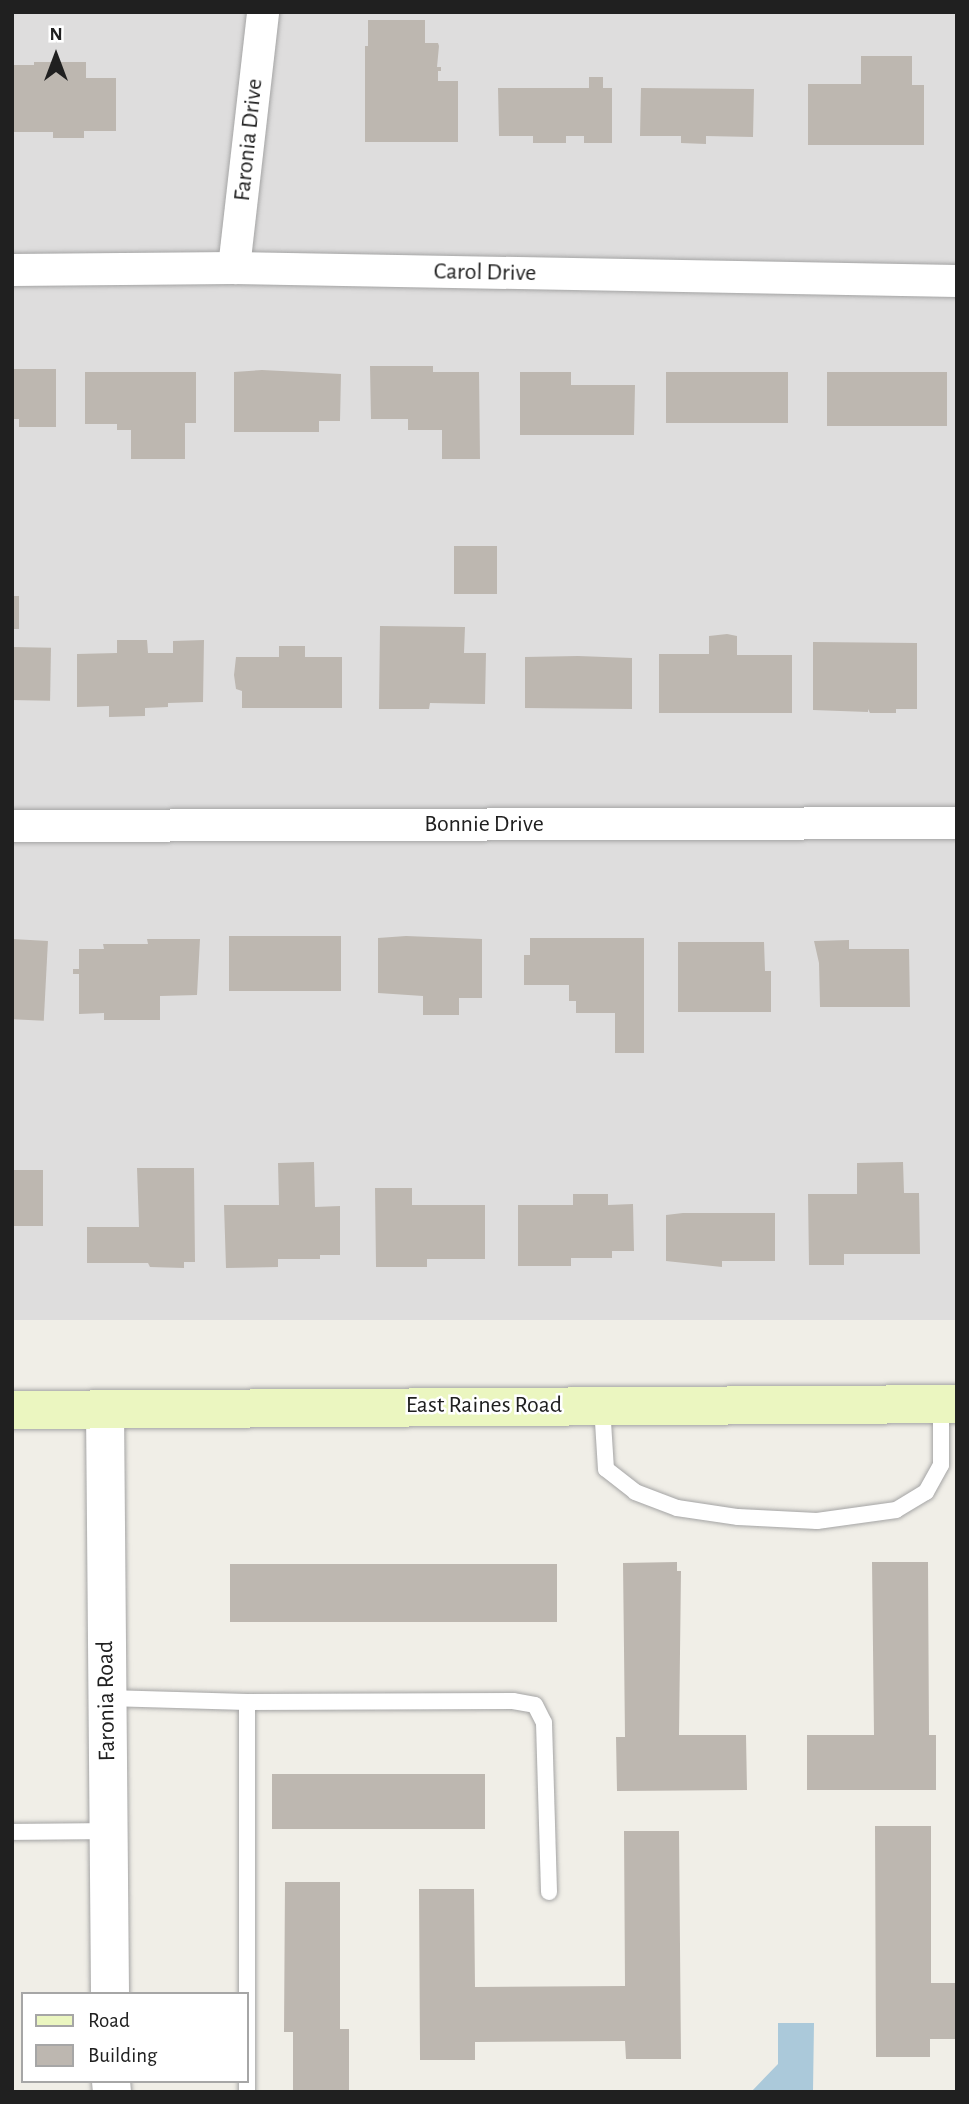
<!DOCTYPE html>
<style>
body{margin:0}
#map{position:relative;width:969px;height:2104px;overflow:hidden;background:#f0eee7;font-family:"Alegreya Sans",sans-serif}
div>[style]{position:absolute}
.residential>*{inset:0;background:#dedddd;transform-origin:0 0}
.water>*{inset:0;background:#abc9da}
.building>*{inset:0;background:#bdb7b0;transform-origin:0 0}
.roads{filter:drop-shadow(0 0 2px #a4a4a4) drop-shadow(0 0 2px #a4a4a4)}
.service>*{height:16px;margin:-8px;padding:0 8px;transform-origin:8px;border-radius:8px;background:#fff}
.minor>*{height:32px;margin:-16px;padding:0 16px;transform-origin:16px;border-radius:16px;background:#fff}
.tertiary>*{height:38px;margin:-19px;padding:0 19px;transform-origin:19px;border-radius:19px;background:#fff}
.secondary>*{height:38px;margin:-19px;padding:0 19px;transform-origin:19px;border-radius:19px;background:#ebf6c0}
span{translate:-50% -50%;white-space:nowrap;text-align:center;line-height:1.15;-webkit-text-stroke:5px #fff;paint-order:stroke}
.street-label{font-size:24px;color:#202020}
.frame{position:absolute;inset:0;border:14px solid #202020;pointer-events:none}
.legend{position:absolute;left:21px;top:1992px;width:228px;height:91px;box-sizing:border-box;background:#fff;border:2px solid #a6a6a6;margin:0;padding:9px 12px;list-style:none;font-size:21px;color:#202020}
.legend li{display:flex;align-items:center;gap:14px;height:35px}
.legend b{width:35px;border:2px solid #a6a6a6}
.north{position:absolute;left:21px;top:21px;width:70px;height:70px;-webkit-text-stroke:5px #fff;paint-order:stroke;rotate:0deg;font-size:19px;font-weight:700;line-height:28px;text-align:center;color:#202020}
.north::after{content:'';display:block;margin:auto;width:24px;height:32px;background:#202020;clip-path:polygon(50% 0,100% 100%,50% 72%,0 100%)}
</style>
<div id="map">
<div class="residential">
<i style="left:12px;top:12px;width:945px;height:1308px"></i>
</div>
<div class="water">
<i style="clip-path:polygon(778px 2023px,814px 2023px,813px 2092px,751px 2092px,778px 2064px)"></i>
</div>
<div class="building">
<i style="clip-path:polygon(368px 20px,425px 20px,425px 43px,438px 43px,439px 46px,437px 67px,441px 67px,441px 71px,438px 71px,438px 81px,458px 81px,458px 142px,365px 142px,365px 46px,368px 46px)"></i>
<i style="clip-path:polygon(861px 56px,912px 56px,912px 85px,924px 85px,924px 145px,808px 145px,808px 84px,861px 84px)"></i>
<i style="clip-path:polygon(34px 62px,86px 62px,86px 78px,116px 78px,116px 131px,84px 131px,84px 138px,53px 138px,53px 132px,12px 132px,12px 65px,34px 65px)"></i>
<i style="clip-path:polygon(589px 77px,603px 77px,603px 88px,612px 88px,612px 143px,584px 143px,584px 136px,566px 136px,566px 143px,533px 143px,533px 136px,499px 136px,498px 88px,589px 88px)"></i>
<i style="clip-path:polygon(641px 88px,754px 89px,753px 137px,706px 136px,706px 144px,681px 143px,681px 136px,640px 136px)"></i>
<i style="clip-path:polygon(370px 366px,433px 366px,433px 372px,479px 372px,480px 459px,442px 459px,442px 430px,408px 430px,408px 419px,371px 419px)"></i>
<i style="clip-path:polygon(12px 369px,56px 369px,56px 427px,19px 427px,19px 419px,12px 419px)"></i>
<i style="clip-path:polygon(262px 370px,341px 374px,340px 421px,319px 421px,319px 432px,234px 432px,234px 372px)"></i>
<i style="clip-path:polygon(85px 372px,196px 372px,196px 423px,185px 423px,185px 459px,131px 459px,131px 430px,117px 430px,117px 424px,85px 424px)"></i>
<i style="clip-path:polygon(520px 372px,571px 372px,571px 385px,635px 385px,634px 435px,520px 435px)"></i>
<i style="left:666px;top:372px;width:122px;height:51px"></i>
<i style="left:827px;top:372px;width:120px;height:54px"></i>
<i style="left:454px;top:546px;width:43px;height:48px"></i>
<i style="left:12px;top:596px;width:7px;height:33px"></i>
<i style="clip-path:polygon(380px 626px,465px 627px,464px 653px,486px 653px,485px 704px,430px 703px,429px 709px,379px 709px)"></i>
<i style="clip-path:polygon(727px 634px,737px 636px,737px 655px,792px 655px,792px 713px,659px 713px,659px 654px,709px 654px,709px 636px)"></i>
<i style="clip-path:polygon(117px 640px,147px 640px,148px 653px,173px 653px,173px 641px,204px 640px,203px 702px,168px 703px,168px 707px,145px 708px,145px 716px,109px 717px,109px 706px,77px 707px,77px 654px,117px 653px)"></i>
<i style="clip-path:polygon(813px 642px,917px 643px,917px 709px,896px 709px,896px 713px,870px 713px,868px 709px,868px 712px,813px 710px)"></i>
<i style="clip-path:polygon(279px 646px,305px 646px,305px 657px,342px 657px,342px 708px,242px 708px,242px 691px,236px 689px,234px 675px,236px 657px,279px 657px)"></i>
<i style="left:12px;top:647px;width:39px;height:53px;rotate:1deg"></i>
<i style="clip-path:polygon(578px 656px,632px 658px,632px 709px,525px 708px,525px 657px)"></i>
<i style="left:229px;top:936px;width:112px;height:55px"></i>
<i style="clip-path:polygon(406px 936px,482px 939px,482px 998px,459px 998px,459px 1015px,423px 1015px,423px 996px,378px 993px,378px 938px)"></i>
<i style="clip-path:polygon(530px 938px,644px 938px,644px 1053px,615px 1053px,615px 1013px,576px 1013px,576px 1001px,569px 1001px,569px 985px,524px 985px,524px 955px,530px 955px)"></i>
<i style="left:12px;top:939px;width:36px;height:80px;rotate:3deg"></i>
<i style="clip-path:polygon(147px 939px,200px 939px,197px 995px,160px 996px,160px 1020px,104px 1020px,104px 1013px,79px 1014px,79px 974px,73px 974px,73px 969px,79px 969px,79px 949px,104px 949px,103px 944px,148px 944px)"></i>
<i style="clip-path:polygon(849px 940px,849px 949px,909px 949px,910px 1007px,820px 1007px,819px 963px,814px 941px)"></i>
<i style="clip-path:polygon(678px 942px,764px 942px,765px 971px,771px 971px,771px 1012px,678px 1012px)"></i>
<i style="clip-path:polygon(314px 1162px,315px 1207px,340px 1206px,340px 1255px,320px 1255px,320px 1259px,278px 1259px,278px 1267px,226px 1268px,224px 1205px,279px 1205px,278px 1163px)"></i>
<i style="clip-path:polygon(903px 1162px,904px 1193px,919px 1193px,920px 1254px,844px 1254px,844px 1265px,809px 1265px,808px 1194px,857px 1194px,857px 1163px)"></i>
<i style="clip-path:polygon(137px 1168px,194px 1168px,195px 1262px,184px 1262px,184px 1268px,150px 1267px,148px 1263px,87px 1263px,87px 1227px,139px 1227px)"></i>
<i style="left:12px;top:1170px;width:31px;height:56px"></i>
<i style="clip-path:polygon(375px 1188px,412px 1188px,412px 1205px,485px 1205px,485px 1259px,427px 1259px,427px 1267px,376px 1267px)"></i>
<i style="clip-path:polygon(573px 1194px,608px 1194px,608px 1205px,633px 1204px,634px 1251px,612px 1251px,612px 1258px,571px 1258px,571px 1266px,518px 1266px,518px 1205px,573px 1205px)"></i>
<i style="clip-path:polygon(683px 1213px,775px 1213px,775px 1261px,722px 1261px,722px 1267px,666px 1261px,666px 1215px)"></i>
<i style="clip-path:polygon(677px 1562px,677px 1571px,681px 1571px,679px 1735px,746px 1735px,747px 1790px,617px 1791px,616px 1737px,625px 1737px,623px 1563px)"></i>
<i style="clip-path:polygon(872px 1562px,928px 1562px,929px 1735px,936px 1735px,936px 1790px,807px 1790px,807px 1735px,874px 1735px)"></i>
<i style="left:557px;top:1564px;width:58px;height:327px;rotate:90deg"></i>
<i style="left:485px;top:1774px;width:55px;height:213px;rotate:90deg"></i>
<i style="clip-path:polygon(875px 1826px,931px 1826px,931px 1983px,957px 1983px,957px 2039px,930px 2039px,930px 2057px,876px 2057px)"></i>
<i style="clip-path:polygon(624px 1831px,679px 1831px,681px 2059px,626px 2059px,625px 2041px,475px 2042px,475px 2060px,420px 2060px,419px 1889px,474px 1889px,475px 1987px,625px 1986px)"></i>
<i style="clip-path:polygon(285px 1882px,340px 1882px,340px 2029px,349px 2029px,349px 2092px,293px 2092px,293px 2032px,284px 2032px)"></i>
</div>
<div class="roads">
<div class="service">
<i style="left:602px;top:1406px;width:63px;rotate:86.4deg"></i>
<i style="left:606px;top:1469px;width:37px;rotate:38deg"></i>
<i style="left:635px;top:1492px;width:45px;rotate:20.9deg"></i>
<i style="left:677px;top:1508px;width:62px;rotate:8.4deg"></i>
<i style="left:738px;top:1517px;width:79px;rotate:2.9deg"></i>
<i style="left:817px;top:1521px;width:80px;rotate:-7.9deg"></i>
<i style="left:896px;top:1510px;width:35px;rotate:-31deg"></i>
<i style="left:926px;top:1492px;width:31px;rotate:-61deg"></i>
<i style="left:941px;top:1465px;width:61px;rotate:-90deg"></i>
<i style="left:107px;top:1698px;width:140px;rotate:1.6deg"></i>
<i style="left:247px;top:1702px;width:266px;rotate:-0.2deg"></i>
<i style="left:513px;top:1701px;width:22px;rotate:10deg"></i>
<i style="left:535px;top:1705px;width:20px;rotate:63deg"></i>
<i style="left:544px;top:1723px;width:169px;rotate:88.3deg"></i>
<i style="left:247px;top:1702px;width:390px;rotate:90deg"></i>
<i style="left:12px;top:1832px;width:96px;rotate:-0.6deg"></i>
</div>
<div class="minor">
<i style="left:234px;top:268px;width:258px;rotate:-83.5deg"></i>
<i style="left:12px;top:270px;width:222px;rotate:-0.5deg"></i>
<i style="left:234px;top:268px;width:723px;rotate:1.03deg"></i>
<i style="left:12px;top:826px;width:945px;rotate:-0.18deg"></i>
</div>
<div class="tertiary">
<i style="left:105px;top:1409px;width:585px;rotate:89.51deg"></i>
<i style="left:111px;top:2081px;width:11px;rotate:85deg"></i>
</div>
<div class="secondary">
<i style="left:12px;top:1410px;width:945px;rotate:-0.36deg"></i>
</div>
</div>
<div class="street-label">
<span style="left:249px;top:140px;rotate:-84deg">Faronia Drive</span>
<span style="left:485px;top:273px;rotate:1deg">Carol Drive</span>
<span style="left:484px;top:825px">Bonnie Drive</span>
<span style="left:484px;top:1406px">East Raines Road</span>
<span style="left:107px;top:1701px;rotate:-91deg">Faronia Road</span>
</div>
<div class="frame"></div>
<ul class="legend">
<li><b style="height:9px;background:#ebf6c0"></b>Road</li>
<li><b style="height:19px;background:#bdb7b0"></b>Building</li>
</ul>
<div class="north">N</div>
</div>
